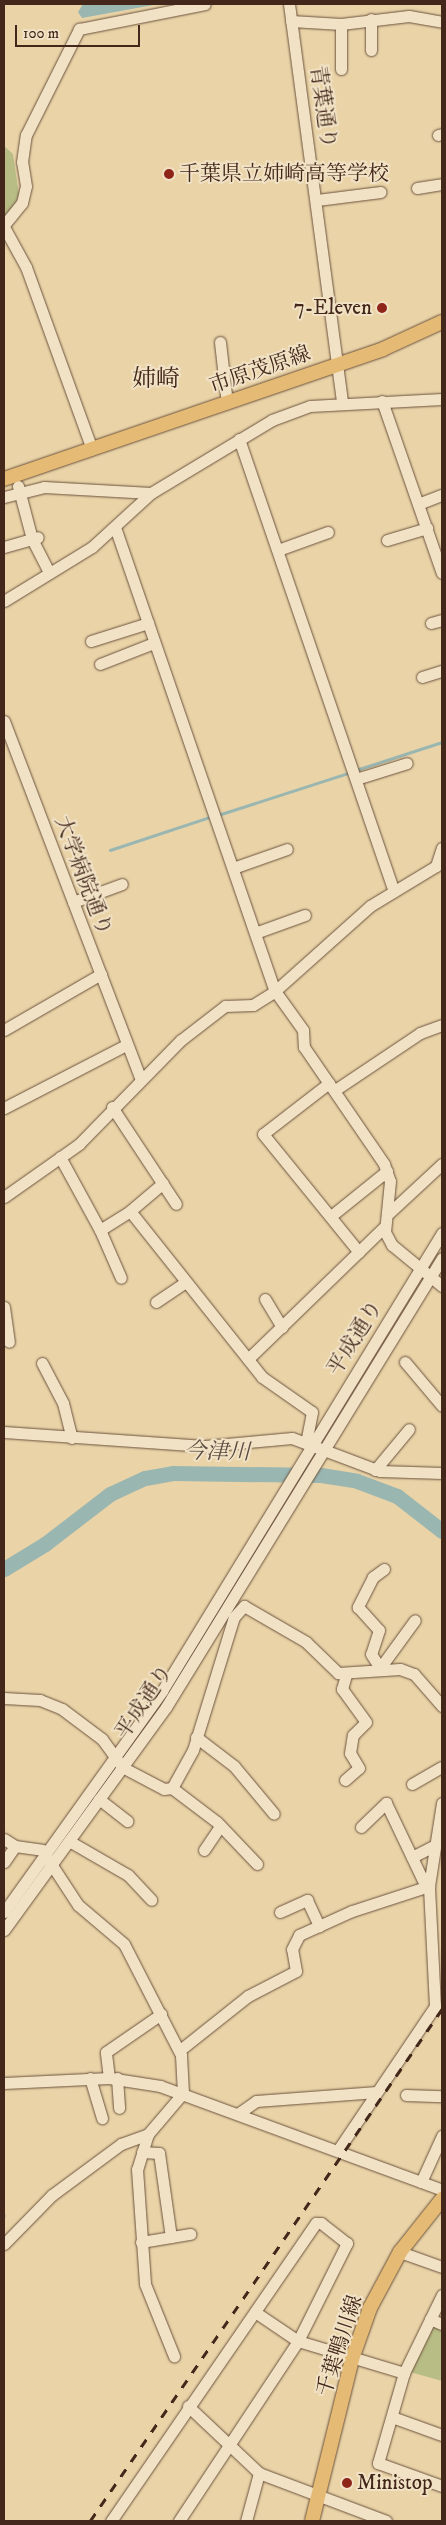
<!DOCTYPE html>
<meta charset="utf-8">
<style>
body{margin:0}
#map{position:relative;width:446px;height:2525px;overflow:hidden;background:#e9d3a7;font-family:"IM FELL DW Pica","Noto Serif JP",serif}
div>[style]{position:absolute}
.green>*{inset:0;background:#b8bc85}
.water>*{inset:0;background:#9ab6b1}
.stream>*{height:2.5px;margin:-1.25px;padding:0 1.25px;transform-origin:1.25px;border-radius:1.25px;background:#9ab6b1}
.river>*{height:15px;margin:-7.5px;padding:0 7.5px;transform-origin:7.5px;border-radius:7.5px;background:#9ab6b1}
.roads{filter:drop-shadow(0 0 1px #6c523d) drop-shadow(0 0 1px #6c523d)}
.minor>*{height:11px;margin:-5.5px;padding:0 5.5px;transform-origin:5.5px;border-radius:5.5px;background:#f1e2c6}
.major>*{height:14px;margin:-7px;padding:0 7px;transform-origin:7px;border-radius:7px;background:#e4ba74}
.rail>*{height:2.5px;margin-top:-1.25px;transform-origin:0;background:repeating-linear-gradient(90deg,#43271a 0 9px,transparent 0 18px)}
.dots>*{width:14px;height:14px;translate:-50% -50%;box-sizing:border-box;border:2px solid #f1e2c6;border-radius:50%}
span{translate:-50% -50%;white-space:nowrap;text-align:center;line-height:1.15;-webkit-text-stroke:4px #f1e2c6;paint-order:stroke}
.street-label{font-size:21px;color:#43271a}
.poi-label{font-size:21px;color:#43271a}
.left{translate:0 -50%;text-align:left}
.right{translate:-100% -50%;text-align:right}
.water-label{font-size:22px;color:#594b40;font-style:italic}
.quarter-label{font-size:24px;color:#43271a}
.frame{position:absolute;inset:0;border:5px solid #43271a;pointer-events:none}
.scale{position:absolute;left:15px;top:25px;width:125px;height:22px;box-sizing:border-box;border:2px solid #43271a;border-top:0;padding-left:6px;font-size:15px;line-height:18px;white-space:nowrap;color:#43271a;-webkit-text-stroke:4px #f1e2c6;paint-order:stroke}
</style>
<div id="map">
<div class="green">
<i style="clip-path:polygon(4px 146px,13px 154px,19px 195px,4px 226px)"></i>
<i style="clip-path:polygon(431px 2327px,442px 2328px,442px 2381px,410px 2372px)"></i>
</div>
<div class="water">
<i style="clip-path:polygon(83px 4px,159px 4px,82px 18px,78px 12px)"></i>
</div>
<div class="stream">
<i style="left:356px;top:770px;width:90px;rotate:-18deg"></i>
<i style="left:218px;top:815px;width:140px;rotate:-17.9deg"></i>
<i style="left:110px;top:850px;width:105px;rotate:-18.3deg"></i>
<i style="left:4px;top:2215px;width:1px;rotate:90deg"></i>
</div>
<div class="river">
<i style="left:4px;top:1569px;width:48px;rotate:-31.4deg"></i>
<i style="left:45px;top:1544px;width:82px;rotate:-37.6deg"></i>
<i style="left:110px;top:1494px;width:38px;rotate:-25deg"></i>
<i style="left:145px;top:1478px;width:28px;rotate:-10deg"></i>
<i style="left:173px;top:1473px;width:148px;rotate:0.8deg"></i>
<i style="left:321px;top:1475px;width:36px;rotate:9deg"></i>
<i style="left:357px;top:1481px;width:43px;rotate:20.6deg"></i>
<i style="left:397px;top:1496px;width:57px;rotate:37.9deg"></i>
</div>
<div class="roads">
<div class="minor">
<i style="left:289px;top:4px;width:402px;rotate:82.4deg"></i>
<i style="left:291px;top:21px;width:50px;rotate:3.4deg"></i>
<i style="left:341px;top:24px;width:68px;rotate:-6.7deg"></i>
<i style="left:409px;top:16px;width:34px;rotate:10deg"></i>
<i style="left:371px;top:50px;width:31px;rotate:-90deg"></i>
<i style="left:341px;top:69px;width:45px;rotate:-90deg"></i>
<i style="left:438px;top:135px;width:4px;rotate:-14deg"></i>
<i style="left:417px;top:188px;width:25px;rotate:-9deg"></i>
<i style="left:317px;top:200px;width:64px;rotate:-7.2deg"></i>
<i style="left:4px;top:225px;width:28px;rotate:-51deg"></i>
<i style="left:22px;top:203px;width:17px;rotate:-77deg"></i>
<i style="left:26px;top:186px;width:24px;rotate:-99deg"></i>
<i style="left:22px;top:162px;width:27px;rotate:-82deg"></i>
<i style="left:26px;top:135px;width:119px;rotate:-63.4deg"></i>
<i style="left:79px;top:29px;width:128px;rotate:-11.2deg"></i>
<i style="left:4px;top:227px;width:46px;rotate:61.2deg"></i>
<i style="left:26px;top:267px;width:194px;rotate:70.1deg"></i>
<i style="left:220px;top:342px;width:61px;rotate:83.5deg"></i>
<i style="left:382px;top:401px;width:182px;rotate:70.8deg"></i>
<i style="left:239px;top:439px;width:478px;rotate:71.1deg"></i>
<i style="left:18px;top:486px;width:55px;rotate:75.2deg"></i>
<i style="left:32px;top:539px;width:38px;rotate:63deg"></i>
<i style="left:4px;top:497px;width:41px;rotate:-14deg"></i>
<i style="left:44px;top:487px;width:107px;rotate:3.2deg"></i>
<i style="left:418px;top:504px;width:26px;rotate:-21deg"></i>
<i style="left:116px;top:530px;width:488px;rotate:71deg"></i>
<i style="left:275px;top:991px;width:48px;rotate:54.3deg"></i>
<i style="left:303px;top:1030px;width:17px;rotate:87deg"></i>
<i style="left:304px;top:1047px;width:142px;rotate:55.6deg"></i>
<i style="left:384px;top:1164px;width:18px;rotate:71deg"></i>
<i style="left:390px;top:1181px;width:51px;rotate:95.6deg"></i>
<i style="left:385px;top:1232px;width:15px;rotate:62deg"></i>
<i style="left:392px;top:1245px;width:65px;rotate:39.4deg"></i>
<i style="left:387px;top:540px;width:42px;rotate:-16.7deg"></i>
<i style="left:4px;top:547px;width:35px;rotate:-16deg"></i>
<i style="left:278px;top:550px;width:53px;rotate:-19.8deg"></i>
<i style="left:4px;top:601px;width:103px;rotate:-31.5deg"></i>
<i style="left:92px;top:547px;width:80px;rotate:-42.5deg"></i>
<i style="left:151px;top:493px;width:141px;rotate:-31.1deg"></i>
<i style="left:272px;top:420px;width:40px;rotate:-20.2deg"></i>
<i style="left:310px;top:406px;width:132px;rotate:-3deg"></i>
<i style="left:431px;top:623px;width:11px;rotate:-15deg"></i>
<i style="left:91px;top:641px;width:60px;rotate:-17.5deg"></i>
<i style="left:100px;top:664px;width:58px;rotate:-21.3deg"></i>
<i style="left:422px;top:677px;width:21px;rotate:-17deg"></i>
<i style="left:4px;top:721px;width:381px;rotate:69.1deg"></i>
<i style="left:356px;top:779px;width:53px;rotate:-17.4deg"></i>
<i style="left:233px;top:868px;width:57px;rotate:-19.4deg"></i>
<i style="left:73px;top:902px;width:52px;rotate:-20.2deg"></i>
<i style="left:255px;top:933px;width:53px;rotate:-19.8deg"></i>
<i style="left:4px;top:1030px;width:112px;rotate:-30deg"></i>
<i style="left:329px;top:1083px;width:83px;rotate:142.3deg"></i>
<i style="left:263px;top:1134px;width:152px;rotate:50.9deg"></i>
<i style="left:335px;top:1090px;width:102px;rotate:-33.8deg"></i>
<i style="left:420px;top:1033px;width:23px;rotate:-20deg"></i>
<i style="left:112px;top:1107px;width:116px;rotate:56.6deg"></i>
<i style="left:4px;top:1108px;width:137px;rotate:-27.3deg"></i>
<i style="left:60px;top:1157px;width:83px;rotate:61.3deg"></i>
<i style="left:100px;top:1230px;width:36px;rotate:-32deg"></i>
<i style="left:130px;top:1211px;width:212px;rotate:51.5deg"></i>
<i style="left:262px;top:1377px;width:61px;rotate:35deg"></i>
<i style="left:312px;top:1412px;width:31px;rotate:101deg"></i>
<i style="left:4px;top:1197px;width:92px;rotate:-35.2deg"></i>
<i style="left:79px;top:1144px;width:146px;rotate:-45.6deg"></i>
<i style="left:181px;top:1040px;width:56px;rotate:-37.7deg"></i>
<i style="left:225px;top:1006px;width:28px;rotate:-2deg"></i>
<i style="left:253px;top:1005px;width:26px;rotate:-32deg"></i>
<i style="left:275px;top:991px;width:127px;rotate:-41.8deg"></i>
<i style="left:370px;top:906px;width:77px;rotate:-31.2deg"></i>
<i style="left:436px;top:866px;width:19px;rotate:-72deg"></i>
<i style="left:130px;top:1211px;width:43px;rotate:-40.3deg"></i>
<i style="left:389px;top:1213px;width:72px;rotate:-42.8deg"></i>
<i style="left:331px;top:1216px;width:72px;rotate:-38.8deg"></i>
<i style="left:100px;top:1230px;width:52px;rotate:66.4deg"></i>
<i style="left:265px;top:1299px;width:33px;rotate:59deg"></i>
<i style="left:156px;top:1302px;width:34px;rotate:-34deg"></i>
<i style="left:4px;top:1307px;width:35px;rotate:82deg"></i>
<i style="left:248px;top:1359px;width:190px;rotate:-44.1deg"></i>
<i style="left:405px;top:1362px;width:57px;rotate:49.9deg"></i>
<i style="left:42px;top:1363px;width:45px;rotate:62.3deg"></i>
<i style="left:63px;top:1403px;width:36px;rotate:76deg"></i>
<i style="left:4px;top:1432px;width:201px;rotate:4deg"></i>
<i style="left:205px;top:1446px;width:87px;rotate:-5.3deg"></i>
<i style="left:292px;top:1438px;width:94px;rotate:20.6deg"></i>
<i style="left:380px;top:1471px;width:62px;rotate:1.8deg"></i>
<i style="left:375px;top:1470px;width:53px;rotate:-50.3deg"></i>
<i style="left:384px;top:1569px;width:14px;rotate:144deg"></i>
<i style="left:373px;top:1577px;width:34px;rotate:117deg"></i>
<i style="left:358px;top:1607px;width:31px;rotate:48deg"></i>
<i style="left:379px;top:1630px;width:25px;rotate:108deg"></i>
<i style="left:371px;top:1654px;width:17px;rotate:57deg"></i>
<i style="left:380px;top:1668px;width:59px;rotate:-53.9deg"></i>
<i style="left:4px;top:1698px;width:36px;rotate:3deg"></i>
<i style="left:40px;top:1700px;width:24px;rotate:22deg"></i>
<i style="left:62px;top:1709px;width:50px;rotate:36.9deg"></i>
<i style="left:102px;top:1739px;width:34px;rotate:54deg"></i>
<i style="left:122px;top:1767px;width:47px;rotate:27.6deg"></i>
<i style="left:164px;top:1789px;width:8px;rotate:-7deg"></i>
<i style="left:172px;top:1788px;width:43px;rotate:-61.1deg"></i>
<i style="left:193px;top:1750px;width:139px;rotate:-72.9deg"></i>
<i style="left:234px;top:1617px;width:15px;rotate:-48deg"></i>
<i style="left:244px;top:1606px;width:72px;rotate:30.1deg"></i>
<i style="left:306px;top:1642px;width:45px;rotate:44.1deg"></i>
<i style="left:338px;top:1673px;width:62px;rotate:-3.7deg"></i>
<i style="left:400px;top:1669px;width:15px;rotate:20deg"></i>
<i style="left:414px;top:1674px;width:43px;rotate:48.8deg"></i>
<i style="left:196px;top:1737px;width:48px;rotate:37.3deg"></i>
<i style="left:234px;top:1766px;width:62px;rotate:50.2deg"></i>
<i style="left:345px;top:1780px;width:18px;rotate:-41deg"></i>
<i style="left:359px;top:1768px;width:17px;rotate:-121deg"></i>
<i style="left:350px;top:1753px;width:18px;rotate:-81deg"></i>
<i style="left:353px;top:1735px;width:18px;rotate:-45deg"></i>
<i style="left:366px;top:1722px;width:41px;rotate:-126deg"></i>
<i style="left:342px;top:1689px;width:15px;rotate:-74deg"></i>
<i style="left:412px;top:1784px;width:34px;rotate:-30deg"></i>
<i style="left:172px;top:1788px;width:56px;rotate:37.1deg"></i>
<i style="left:217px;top:1822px;width:58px;rotate:46.4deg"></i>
<i style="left:99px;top:1799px;width:36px;rotate:38deg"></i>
<i style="left:361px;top:1827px;width:35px;rotate:-44deg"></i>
<i style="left:386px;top:1803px;width:93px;rotate:64.5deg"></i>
<i style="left:4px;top:1839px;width:13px;rotate:32deg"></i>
<i style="left:15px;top:1846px;width:27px;rotate:8deg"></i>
<i style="left:42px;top:1850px;width:66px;rotate:56.8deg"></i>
<i style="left:78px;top:1905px;width:60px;rotate:40.3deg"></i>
<i style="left:124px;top:1944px;width:125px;rotate:62.8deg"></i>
<i style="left:181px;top:2055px;width:38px;rotate:87deg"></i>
<i style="left:183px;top:2093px;width:54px;rotate:130.5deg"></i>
<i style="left:148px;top:2134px;width:37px;rotate:107deg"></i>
<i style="left:137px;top:2169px;width:115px;rotate:86deg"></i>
<i style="left:145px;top:2284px;width:78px;rotate:68.1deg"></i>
<i style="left:69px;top:1841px;width:68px;rotate:30deg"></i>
<i style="left:128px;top:1875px;width:34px;rotate:47deg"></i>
<i style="left:204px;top:1850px;width:29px;rotate:-56deg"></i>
<i style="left:412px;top:1857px;width:27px;rotate:-27deg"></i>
<i style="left:4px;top:1862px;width:19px;rotate:-55deg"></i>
<i style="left:4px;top:1912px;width:272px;rotate:-54.4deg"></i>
<i style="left:162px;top:1691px;width:537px;rotate:-58.56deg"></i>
<i style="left:280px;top:1912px;width:30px;rotate:-24deg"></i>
<i style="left:307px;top:1900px;width:29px;rotate:65deg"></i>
<i style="left:4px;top:1930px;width:276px;rotate:-54deg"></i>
<i style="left:166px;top:1707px;width:527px;rotate:-58.42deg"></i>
<i style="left:180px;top:2050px;width:87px;rotate:-38.5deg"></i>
<i style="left:248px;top:1996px;width:54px;rotate:-27.5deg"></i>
<i style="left:296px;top:1971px;width:22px;rotate:-100deg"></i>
<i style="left:292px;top:1949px;width:16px;rotate:-63deg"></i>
<i style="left:299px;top:1935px;width:58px;rotate:-24.4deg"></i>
<i style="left:352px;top:1911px;width:81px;rotate:-18deg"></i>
<i style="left:90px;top:2078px;width:42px;rotate:73.3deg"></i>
<i style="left:109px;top:2078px;width:26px;rotate:-97deg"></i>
<i style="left:106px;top:2052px;width:67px;rotate:-34.6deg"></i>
<i style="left:117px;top:2078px;width:30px;rotate:86deg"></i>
<i style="left:4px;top:2083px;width:105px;rotate:-2.7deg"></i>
<i style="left:109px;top:2078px;width:52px;rotate:8.9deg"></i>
<i style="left:160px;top:2086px;width:301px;rotate:20.2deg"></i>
<i style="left:406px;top:2095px;width:36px;rotate:2deg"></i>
<i style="left:239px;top:2113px;width:21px;rotate:-35deg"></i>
<i style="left:256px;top:2101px;width:121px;rotate:-4.3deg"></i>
<i style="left:338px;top:2150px;width:174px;rotate:-56deg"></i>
<i style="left:435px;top:2006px;width:120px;rotate:-92.9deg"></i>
<i style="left:429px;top:1886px;width:84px;rotate:-81.1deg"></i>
<i style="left:142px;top:2152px;width:17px;rotate:3deg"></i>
<i style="left:159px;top:2153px;width:85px;rotate:81.9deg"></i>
<i style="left:421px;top:2182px;width:51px;rotate:-65.5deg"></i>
<i style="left:141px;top:2242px;width:50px;rotate:-9.3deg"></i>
<i style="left:4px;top:2244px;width:69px;rotate:-45.6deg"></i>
<i style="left:52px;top:2195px;width:86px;rotate:-36.5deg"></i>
<i style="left:121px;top:2144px;width:29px;rotate:-20deg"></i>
<i style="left:400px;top:2252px;width:45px;rotate:19.7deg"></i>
<i style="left:442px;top:2295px;width:87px;rotate:116deg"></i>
<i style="left:404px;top:2373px;width:94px;rotate:106.1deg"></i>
<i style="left:378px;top:2463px;width:68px;rotate:19.8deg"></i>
<i style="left:255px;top:2312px;width:52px;rotate:34deg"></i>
<i style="left:298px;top:2341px;width:111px;rotate:16.8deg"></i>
<i style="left:430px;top:2319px;width:13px;rotate:23deg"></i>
<i style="left:188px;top:2406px;width:98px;rotate:43.3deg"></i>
<i style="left:259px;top:2473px;width:136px;rotate:20.7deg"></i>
<i style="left:392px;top:2417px;width:53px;rotate:19.8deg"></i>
<i style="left:111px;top:2521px;width:362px;rotate:-55.5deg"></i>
<i style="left:316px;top:2223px;width:5px"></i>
<i style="left:321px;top:2223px;width:33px;rotate:38deg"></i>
<i style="left:347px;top:2243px;width:110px;rotate:116.6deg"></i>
<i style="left:298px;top:2341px;width:216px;rotate:123.5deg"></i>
<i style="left:246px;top:2521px;width:50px;rotate:-74.8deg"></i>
</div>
<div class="major">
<i style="left:4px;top:479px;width:401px;rotate:-18.9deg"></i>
<i style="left:383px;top:349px;width:65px;rotate:-24.6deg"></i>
<i style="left:312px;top:2521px;width:167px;rotate:-76.1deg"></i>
<i style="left:352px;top:2359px;width:54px;rotate:-70.6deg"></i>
<i style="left:370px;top:2308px;width:64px;rotate:-61.8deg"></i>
<i style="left:400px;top:2252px;width:68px;rotate:-51.6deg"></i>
</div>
</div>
<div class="rail">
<i style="left:90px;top:2521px;width:621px;rotate:-55.49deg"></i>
</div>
<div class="dots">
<i style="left:169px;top:174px;background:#8f2418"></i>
<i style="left:382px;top:308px;background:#8f2418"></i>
<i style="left:347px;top:2483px;background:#8f2418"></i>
</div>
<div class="street-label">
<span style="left:323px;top:107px;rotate:82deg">青葉通り</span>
<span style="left:260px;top:370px;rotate:-19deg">市原茂原線</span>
<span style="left:83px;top:876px;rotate:69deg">大学病院通り</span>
<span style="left:355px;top:1338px;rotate:-58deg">平成通り</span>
<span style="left:144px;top:1702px;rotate:-56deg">平成通り</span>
<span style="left:340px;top:2346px;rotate:-72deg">千葉鴨川線</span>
</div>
<div class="poi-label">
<span class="left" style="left:179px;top:174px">千葉県立姉崎高等学校</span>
<span class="right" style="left:372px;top:308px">7-Eleven</span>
<span class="left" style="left:357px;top:2483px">Ministop</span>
</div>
<div class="water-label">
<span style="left:217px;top:1452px;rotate:1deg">今津川</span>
</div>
<div class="quarter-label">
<span style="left:156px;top:380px">姉崎</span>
</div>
<div class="frame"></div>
<div class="scale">100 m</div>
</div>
